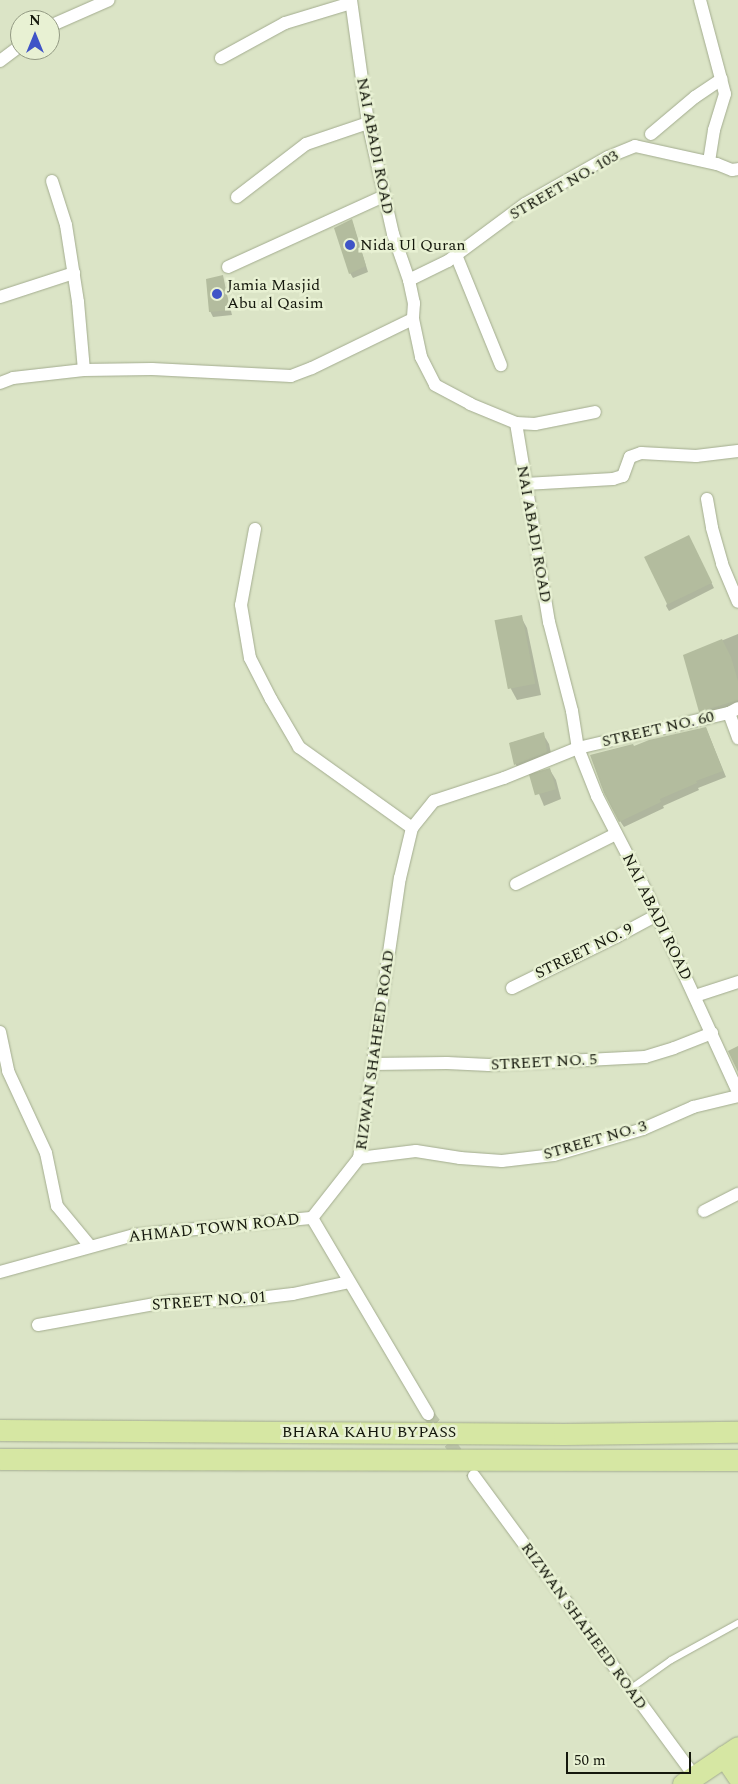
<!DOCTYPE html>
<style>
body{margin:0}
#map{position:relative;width:738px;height:1784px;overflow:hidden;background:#dbe4c6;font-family:Spectral,serif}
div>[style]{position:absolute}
.shadow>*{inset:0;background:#0003}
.building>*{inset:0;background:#b3bc9e;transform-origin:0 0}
.minor-tunnel>*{height:12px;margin-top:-6px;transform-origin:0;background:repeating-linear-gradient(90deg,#bdc5aa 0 12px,transparent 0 18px)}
.roads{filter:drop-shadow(0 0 1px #a3ac8f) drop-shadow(0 0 1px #a3ac8f)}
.service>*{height:6px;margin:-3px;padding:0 3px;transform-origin:3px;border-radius:3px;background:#fff}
.minor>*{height:12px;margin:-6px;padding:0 6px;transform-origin:6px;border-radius:6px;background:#fff}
.trunk>*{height:21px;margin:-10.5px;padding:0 10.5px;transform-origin:10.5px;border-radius:10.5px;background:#d6e7a3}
.dots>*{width:14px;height:14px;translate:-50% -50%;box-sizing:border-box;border:2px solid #e8f1d3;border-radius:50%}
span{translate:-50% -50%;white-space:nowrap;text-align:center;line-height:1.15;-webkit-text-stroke:5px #e8f1d3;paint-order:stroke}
.street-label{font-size:16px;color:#14170c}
.poi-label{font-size:16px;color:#14170c}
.left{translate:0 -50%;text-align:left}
.north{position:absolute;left:10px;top:10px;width:50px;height:50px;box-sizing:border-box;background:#e8f1d3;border:1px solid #939a83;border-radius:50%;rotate:0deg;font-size:14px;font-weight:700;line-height:20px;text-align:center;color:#14170c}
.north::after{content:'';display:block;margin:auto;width:18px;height:22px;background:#3f54c7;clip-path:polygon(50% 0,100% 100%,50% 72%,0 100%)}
.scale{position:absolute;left:566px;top:1752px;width:125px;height:22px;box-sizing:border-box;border:2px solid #14170c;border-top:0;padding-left:6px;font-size:15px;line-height:18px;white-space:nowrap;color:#14170c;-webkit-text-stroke:4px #e8f1d3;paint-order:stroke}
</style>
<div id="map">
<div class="shadow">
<i style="clip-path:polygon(352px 221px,368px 272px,353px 278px,350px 273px)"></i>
<i style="clip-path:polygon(222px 276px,232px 315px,213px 317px,210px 311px)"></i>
<i style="clip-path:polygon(691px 541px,714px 588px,669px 611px,666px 606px)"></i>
<i style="clip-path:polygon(521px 617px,527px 628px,541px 695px,517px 700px,511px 689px)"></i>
<i style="clip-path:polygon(738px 634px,738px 706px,703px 716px,684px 656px)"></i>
<i style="clip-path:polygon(706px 728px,726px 777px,698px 788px,699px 790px,663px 806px,664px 808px,624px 827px,620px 821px,634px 748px)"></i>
<i style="clip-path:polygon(543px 734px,549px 744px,553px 762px,522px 775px,516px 765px,510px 743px)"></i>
<i style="clip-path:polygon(550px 770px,556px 780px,561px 799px,544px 806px,532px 777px)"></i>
</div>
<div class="building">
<i style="clip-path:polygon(352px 219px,366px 266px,349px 274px,334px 228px)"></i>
<i style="clip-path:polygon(223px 275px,230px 310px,209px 312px,206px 279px)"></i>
<i style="left:689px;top:535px;width:53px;height:50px;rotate:64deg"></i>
<i style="left:522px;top:615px;width:70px;height:28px;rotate:79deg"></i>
<i style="clip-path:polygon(722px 639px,731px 657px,738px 681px,738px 700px,699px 712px,683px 655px)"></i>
<i style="clip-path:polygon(706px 727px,723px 771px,696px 781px,697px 783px,660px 799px,661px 802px,619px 822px,604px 793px,590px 755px,633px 744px,634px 746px,649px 740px)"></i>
<i style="clip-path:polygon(544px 732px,547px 752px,514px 765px,509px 743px)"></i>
<i style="left:550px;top:768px;width:22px;height:22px;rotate:74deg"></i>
<i style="clip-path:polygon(738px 1046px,738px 1072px,728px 1051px)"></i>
</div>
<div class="minor-tunnel">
<i style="left:428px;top:1414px;width:77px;rotate:53.4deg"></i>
</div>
<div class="roads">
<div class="service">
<i style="left:630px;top:1689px;width:50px;rotate:-35.3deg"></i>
<i style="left:671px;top:1660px;width:77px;rotate:-28.9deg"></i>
</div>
<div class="minor">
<i style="left:351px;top:0;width:124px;rotate:82.1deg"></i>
<i style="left:368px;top:123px;width:114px;rotate:77.3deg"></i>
<i style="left:393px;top:234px;width:49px;rotate:70.8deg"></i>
<i style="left:409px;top:280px;width:24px;rotate:78deg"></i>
<i style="left:414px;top:303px;width:16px;rotate:94deg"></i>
<i style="left:413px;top:319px;width:39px;rotate:78deg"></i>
<i style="left:421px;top:357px;width:31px;rotate:63deg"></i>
<i style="left:435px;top:385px;width:40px;rotate:28deg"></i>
<i style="left:470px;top:404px;width:50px;rotate:22.4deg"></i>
<i style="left:516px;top:423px;width:202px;rotate:80.6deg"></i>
<i style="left:549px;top:622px;width:92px;rotate:75.5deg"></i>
<i style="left:572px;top:711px;width:37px;rotate:81deg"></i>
<i style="left:578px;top:748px;width:52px;rotate:68.4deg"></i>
<i style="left:597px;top:796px;width:107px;rotate:62.7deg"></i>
<i style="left:646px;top:891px;width:221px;rotate:65.4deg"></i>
<i style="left:700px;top:0;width:97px;rotate:75.1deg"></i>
<i style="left:725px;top:94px;width:38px;rotate:107deg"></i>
<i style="left:714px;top:130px;width:32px;rotate:99deg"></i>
<i style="left:50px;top:26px;width:64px;rotate:-23.8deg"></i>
<i style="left:221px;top:58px;width:73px;rotate:-28.7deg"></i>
<i style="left:285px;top:23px;width:69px;rotate:-16.9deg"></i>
<i style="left:0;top:61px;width:25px;rotate:-37deg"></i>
<i style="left:651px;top:134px;width:57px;rotate:-40.1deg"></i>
<i style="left:695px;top:97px;width:32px;rotate:-34deg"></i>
<i style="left:52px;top:181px;width:46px;rotate:72.3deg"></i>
<i style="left:66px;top:225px;width:78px;rotate:81.1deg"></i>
<i style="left:78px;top:302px;width:68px;rotate:85deg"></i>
<i style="left:237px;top:197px;width:87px;rotate:-37.5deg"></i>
<i style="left:306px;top:144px;width:65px;rotate:-18.7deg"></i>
<i style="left:456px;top:255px;width:119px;rotate:67.8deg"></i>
<i style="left:228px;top:267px;width:171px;rotate:-24.5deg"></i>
<i style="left:409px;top:280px;width:43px;rotate:-26deg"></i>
<i style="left:448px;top:261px;width:96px;rotate:-36.5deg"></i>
<i style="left:525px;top:204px;width:95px;rotate:-29.5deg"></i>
<i style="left:608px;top:157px;width:29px;rotate:-22deg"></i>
<i style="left:635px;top:146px;width:84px;rotate:12.4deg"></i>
<i style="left:717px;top:164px;width:16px;rotate:22deg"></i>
<i style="left:732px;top:170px;width:6px;rotate:-9deg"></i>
<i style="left:0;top:297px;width:78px;rotate:-18deg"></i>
<i style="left:0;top:383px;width:14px;rotate:-21deg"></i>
<i style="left:13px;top:378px;width:71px;rotate:-6.4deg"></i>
<i style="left:84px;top:370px;width:68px;rotate:-0.8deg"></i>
<i style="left:152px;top:369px;width:139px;rotate:2.9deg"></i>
<i style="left:291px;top:376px;width:22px;rotate:-21deg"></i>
<i style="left:312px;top:368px;width:112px;rotate:-25.9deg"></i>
<i style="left:516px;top:423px;width:19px;rotate:3deg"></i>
<i style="left:535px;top:424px;width:61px;rotate:-11.3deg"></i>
<i style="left:525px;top:484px;width:88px;rotate:-3.3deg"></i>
<i style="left:613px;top:479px;width:10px;rotate:-17deg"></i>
<i style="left:623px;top:476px;width:20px;rotate:-70deg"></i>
<i style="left:630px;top:457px;width:12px;rotate:-20deg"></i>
<i style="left:641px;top:453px;width:55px;rotate:3.1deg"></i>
<i style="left:696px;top:456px;width:42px;rotate:-6.8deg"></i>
<i style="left:707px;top:499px;width:29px;rotate:80deg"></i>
<i style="left:712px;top:528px;width:37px;rotate:74deg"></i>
<i style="left:722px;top:564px;width:41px;rotate:67.2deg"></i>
<i style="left:255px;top:529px;width:77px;rotate:100.4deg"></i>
<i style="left:241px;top:605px;width:54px;rotate:80.4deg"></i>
<i style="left:250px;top:658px;width:46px;rotate:62.9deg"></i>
<i style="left:271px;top:699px;width:56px;rotate:59.7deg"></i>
<i style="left:299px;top:747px;width:139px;rotate:35.6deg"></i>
<i style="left:729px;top:713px;width:27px;rotate:70deg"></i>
<i style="left:516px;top:884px;width:112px;rotate:-26.6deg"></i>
<i style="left:512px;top:988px;width:116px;rotate:-26.1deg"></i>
<i style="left:616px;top:937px;width:47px;rotate:-28.2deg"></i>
<i style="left:695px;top:996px;width:45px;rotate:-18deg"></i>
<i style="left:0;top:1032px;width:40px;rotate:78deg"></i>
<i style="left:8px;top:1071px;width:90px;rotate:65.1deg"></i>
<i style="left:46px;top:1153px;width:54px;rotate:78.3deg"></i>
<i style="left:57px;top:1206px;width:52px;rotate:50.5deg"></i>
<i style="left:372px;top:1064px;width:75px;rotate:-0.8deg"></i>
<i style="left:447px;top:1063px;width:42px;rotate:2.7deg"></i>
<i style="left:489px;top:1065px;width:156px;rotate:-2.9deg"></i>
<i style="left:645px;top:1057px;width:30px;rotate:-17deg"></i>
<i style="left:674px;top:1048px;width:41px;rotate:-21.5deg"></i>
<i style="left:359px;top:1158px;width:57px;rotate:-7deg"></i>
<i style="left:416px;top:1151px;width:45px;rotate:9deg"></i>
<i style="left:460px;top:1158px;width:42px;rotate:4.1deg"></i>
<i style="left:502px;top:1161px;width:52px;rotate:-6.6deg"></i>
<i style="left:554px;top:1155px;width:93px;rotate:-16.3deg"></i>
<i style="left:643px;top:1129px;width:55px;rotate:-23.7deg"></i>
<i style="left:693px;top:1107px;width:46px;rotate:-13.7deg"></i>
<i style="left:704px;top:1211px;width:38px;rotate:-27deg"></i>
<i style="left:0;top:1272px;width:139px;rotate:-15.4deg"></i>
<i style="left:134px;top:1235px;width:179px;rotate:-5.5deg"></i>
<i style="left:38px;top:1325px;width:136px;rotate:-10.2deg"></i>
<i style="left:172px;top:1301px;width:70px;rotate:-0.8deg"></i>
<i style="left:242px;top:1300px;width:51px;rotate:-6.7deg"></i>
<i style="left:293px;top:1294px;width:57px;rotate:-12.1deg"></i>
<i style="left:428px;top:1414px;width:228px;rotate:-120.6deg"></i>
<i style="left:312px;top:1218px;width:76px;rotate:-51.9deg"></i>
<i style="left:359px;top:1158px;width:283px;rotate:-81.7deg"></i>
<i style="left:400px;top:878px;width:51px;rotate:-76.5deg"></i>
<i style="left:412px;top:828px;width:35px;rotate:-51deg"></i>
<i style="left:434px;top:801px;width:74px;rotate:-18.2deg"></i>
<i style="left:504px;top:778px;width:80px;rotate:-22.1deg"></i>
<i style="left:578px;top:748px;width:155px;rotate:-13.1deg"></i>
<i style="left:729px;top:713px;width:10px;rotate:-29deg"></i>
<i style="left:474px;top:1476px;width:372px;rotate:53.7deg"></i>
</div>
<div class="trunk">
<i style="left:0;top:1430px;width:564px;rotate:0.41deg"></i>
<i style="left:564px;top:1434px;width:174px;rotate:-0.7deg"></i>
<i style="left:0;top:1459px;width:738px;rotate:0.08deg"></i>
<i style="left:724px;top:1756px;width:25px;rotate:56deg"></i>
<i style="left:683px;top:1784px;width:66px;rotate:-33.9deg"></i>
</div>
</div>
<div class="dots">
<i style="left:350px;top:245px;background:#3f54c7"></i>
<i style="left:217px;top:294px;background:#3f54c7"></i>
</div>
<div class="street-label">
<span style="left:375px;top:146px;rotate:79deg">NAI ABADI ROAD</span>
<span style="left:564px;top:185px;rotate:-30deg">STREET NO. 103</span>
<span style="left:534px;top:534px;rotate:80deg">NAI ABADI ROAD</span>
<span style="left:658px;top:729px;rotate:-13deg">STREET NO. 60</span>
<span style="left:657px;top:917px;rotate:64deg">NAI ABADI ROAD</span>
<span style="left:584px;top:951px;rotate:-26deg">STREET NO. 9</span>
<span style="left:375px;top:1050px;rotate:-82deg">RIZWAN SHAHEED ROAD</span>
<span style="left:544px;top:1062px;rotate:-3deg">STREET NO. 5</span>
<span style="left:595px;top:1140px;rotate:-16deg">STREET NO. 3</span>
<span style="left:214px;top:1228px;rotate:-6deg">AHMAD TOWN ROAD</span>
<span style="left:209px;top:1301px;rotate:-4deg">STREET NO. 01</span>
<span style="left:369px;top:1432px">BHARA KAHU BYPASS</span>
<span style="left:584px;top:1626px;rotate:54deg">RIZWAN SHAHEED ROAD</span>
</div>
<div class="poi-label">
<span class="left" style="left:360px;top:245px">Nida Ul Quran</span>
<span class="left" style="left:227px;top:294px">Jamia Masjid<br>Abu al Qasim</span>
</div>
<div class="north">N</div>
<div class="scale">50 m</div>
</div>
